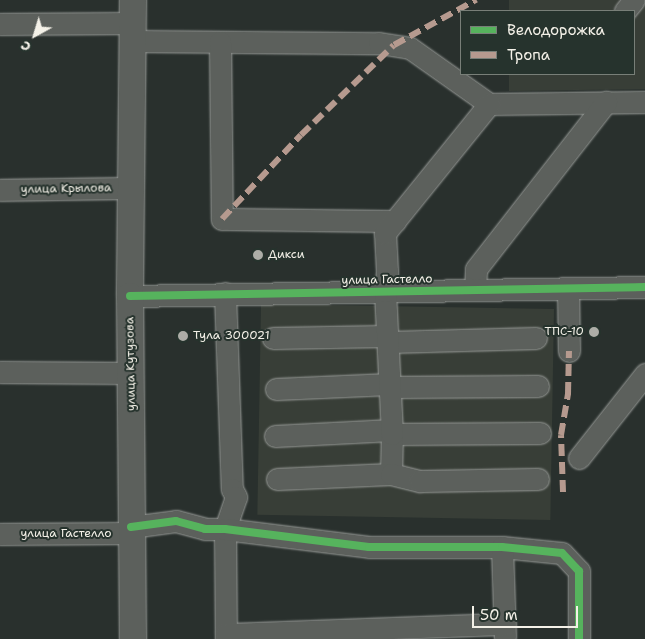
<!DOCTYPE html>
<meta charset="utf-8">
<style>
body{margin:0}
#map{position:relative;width:645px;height:639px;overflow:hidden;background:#29302d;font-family:"Shantell Sans",sans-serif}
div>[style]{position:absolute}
.built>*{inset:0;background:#383e37;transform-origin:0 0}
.roads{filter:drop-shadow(0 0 1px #969996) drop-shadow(0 0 1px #969996)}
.minor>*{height:21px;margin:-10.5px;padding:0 10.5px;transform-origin:10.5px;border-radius:10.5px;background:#5c605c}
.major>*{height:26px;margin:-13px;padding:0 13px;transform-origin:13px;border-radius:13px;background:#5c605c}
.quiet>*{height:6px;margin-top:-3px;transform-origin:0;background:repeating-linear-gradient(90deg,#b69a8f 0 12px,transparent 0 18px)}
.cycleway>*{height:8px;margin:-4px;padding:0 4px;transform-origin:4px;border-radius:4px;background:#56b35d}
.dots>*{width:14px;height:14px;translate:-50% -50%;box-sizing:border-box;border:2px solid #26332d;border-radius:50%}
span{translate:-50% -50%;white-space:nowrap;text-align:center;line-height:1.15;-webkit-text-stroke:4px #26332d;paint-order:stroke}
.street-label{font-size:12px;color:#f4f1e8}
.poi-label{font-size:12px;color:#f4f1e8}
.left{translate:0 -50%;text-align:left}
.right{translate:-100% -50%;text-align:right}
.legend{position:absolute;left:460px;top:10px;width:175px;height:65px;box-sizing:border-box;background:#26332d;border:1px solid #787f78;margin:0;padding:6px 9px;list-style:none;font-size:15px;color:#f4f1e8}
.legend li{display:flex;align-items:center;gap:10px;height:25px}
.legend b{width:25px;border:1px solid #787f78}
.north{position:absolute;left:10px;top:10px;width:50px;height:50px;-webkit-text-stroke:4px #26332d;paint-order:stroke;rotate:219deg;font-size:14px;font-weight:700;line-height:20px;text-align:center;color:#f4f1e8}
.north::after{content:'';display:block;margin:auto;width:18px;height:22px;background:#f4f1e8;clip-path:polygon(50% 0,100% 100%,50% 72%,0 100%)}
.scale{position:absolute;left:472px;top:606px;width:106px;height:22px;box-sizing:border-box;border:2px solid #f4f1e8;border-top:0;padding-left:6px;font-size:15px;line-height:18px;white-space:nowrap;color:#f4f1e8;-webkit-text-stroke:4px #26332d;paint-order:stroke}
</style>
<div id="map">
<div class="built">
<i style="clip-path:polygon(509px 0,645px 0,645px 89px,509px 91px,509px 74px,634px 74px,634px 11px,509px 11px)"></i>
<i style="left:554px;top:309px;width:211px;height:293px;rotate:91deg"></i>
</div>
<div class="roads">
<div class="minor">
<i style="left:625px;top:11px;width:14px;rotate:-51deg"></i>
<i style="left:0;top:24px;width:133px;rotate:-0.4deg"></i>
<i style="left:133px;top:41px;width:246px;rotate:0.5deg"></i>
<i style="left:379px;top:43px;width:31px;rotate:9deg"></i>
<i style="left:410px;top:48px;width:97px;rotate:35.3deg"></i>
<i style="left:489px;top:104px;width:156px;rotate:-0.7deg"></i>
<i style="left:220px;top:42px;width:177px;rotate:89.4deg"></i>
<i style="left:222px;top:219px;width:173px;rotate:0.7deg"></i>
<i style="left:0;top:190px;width:131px;rotate:-0.9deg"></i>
<i style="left:568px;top:288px;width:63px;rotate:89.1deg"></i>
<i style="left:475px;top:290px;width:21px;rotate:-87deg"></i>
<i style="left:476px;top:269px;width:212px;rotate:-52.1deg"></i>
<i style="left:225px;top:293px;width:196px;rotate:88deg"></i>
<i style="left:232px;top:489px;width:9px;rotate:63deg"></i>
<i style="left:236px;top:497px;width:34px;rotate:109deg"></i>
<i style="left:225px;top:529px;width:110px;rotate:89.5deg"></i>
<i style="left:130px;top:296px;width:515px;rotate:-1deg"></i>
<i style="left:273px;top:338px;width:113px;rotate:-1deg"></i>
<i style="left:389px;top:342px;width:147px;rotate:-1.6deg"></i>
<i style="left:0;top:372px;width:131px;rotate:0.4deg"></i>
<i style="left:390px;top:387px;width:148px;rotate:-0.4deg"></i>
<i style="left:276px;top:389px;width:114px;rotate:-2.5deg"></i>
<i style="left:392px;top:434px;width:148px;rotate:-0.4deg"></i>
<i style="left:275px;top:436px;width:117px;rotate:-2.9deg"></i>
<i style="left:579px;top:458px;width:107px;rotate:-51.8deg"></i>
<i style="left:391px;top:474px;width:40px;rotate:-88.6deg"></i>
<i style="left:392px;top:434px;width:143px;rotate:-92.8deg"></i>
<i style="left:385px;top:291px;width:20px;rotate:-84deg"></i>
<i style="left:387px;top:271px;width:38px;rotate:-93deg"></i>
<i style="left:385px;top:233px;width:166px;rotate:-51.1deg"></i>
<i style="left:277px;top:479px;width:114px;rotate:-2.5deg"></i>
<i style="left:391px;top:474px;width:30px;rotate:14deg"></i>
<i style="left:420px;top:481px;width:118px;rotate:-1deg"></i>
<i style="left:131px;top:527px;width:45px;rotate:-7.6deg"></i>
<i style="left:176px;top:521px;width:30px;rotate:15deg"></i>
<i style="left:205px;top:529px;width:20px"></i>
<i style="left:225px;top:529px;width:145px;rotate:7.1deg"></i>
<i style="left:369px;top:547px;width:133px"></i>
<i style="left:502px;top:547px;width:60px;rotate:5.7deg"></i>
<i style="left:562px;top:553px;width:25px;rotate:47deg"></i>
<i style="left:579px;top:571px;width:68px;rotate:90deg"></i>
<i style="left:0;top:534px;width:131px;rotate:-0.4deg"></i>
<i style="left:502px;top:547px;width:90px;rotate:88.1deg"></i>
<i style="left:226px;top:634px;width:279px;rotate:-2.1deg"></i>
</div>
<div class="major">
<i style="left:133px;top:0;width:296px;rotate:90.6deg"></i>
<i style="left:130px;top:296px;width:343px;rotate:89.5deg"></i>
</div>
</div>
<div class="quiet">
<i style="left:222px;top:219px;width:115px;rotate:-46.8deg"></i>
<i style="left:301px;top:135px;width:129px;rotate:-44.1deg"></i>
<i style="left:394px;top:45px;width:94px;rotate:-28.8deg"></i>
<i style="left:563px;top:492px;width:57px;rotate:-92deg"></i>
<i style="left:561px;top:435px;width:42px;rotate:-80.3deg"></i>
<i style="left:568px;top:394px;width:43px;rotate:-88.7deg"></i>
</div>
<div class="cycleway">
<i style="left:130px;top:296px;width:515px;rotate:-1deg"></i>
<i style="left:131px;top:527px;width:45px;rotate:-7.6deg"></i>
<i style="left:176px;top:521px;width:30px;rotate:15deg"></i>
<i style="left:205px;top:529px;width:20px"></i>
<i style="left:225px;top:529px;width:145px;rotate:7.1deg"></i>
<i style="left:369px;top:547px;width:133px"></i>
<i style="left:502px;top:547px;width:60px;rotate:5.7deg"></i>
<i style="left:562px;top:553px;width:25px;rotate:47deg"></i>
<i style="left:579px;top:571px;width:68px;rotate:90deg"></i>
</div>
<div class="dots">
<i style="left:258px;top:255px;background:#adada7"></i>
<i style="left:594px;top:332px;background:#adada7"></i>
<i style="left:183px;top:336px;background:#adada7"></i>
</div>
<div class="street-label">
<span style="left:66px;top:189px;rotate:-1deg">улица Крылова</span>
<span style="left:387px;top:280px;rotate:-1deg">улица Гастелло</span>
<span style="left:131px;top:364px;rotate:-91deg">улица Кутузова</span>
<span style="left:66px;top:534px">улица Гастелло</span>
</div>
<div class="poi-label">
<span class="left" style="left:268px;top:255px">Дикси</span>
<span class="right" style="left:584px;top:332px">ТПС-10</span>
<span class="left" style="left:193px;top:336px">Тула 300021</span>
</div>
<ul class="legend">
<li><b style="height:6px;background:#56b35d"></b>Велодорожка</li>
<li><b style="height:6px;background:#b69a8f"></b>Тропа</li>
</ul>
<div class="north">С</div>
<div class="scale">50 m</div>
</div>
